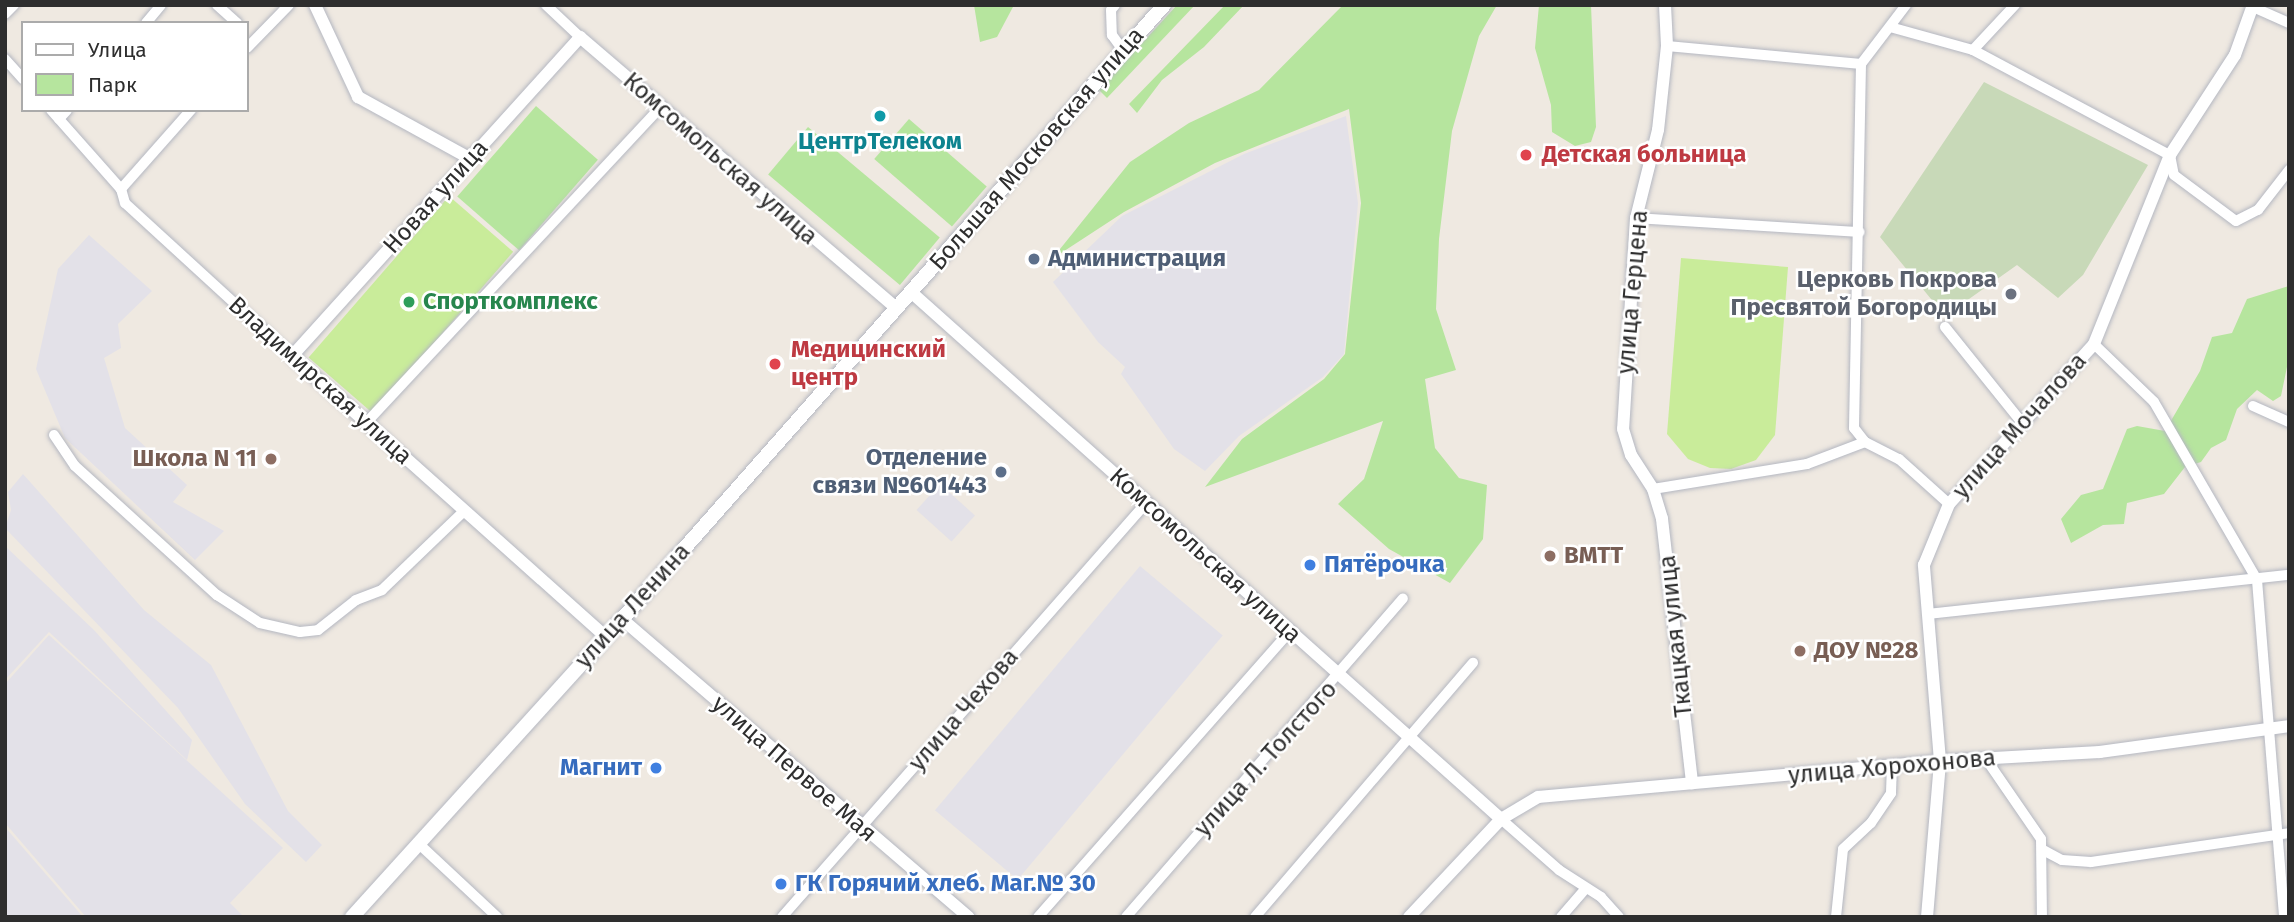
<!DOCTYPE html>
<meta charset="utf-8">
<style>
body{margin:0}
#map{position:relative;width:2294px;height:922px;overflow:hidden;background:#efe9e1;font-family:"Fira Sans",sans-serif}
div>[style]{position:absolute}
.industrial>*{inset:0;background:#e3e1e8;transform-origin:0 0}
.green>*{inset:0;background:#b6e59e;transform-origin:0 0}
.cemetery>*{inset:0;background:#c8d9b8}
.pitch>*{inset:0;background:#c9ec9a;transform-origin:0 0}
.roads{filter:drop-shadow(0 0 2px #b4b7c1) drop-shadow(0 0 2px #b4b7c1)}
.minor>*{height:10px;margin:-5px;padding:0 5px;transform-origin:5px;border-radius:5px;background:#fff}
.tertiary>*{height:12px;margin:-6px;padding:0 6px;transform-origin:6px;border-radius:6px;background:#fff}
.secondary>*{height:14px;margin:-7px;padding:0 7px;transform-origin:7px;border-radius:7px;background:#fff}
.dots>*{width:19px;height:19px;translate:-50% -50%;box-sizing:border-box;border:4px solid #fff;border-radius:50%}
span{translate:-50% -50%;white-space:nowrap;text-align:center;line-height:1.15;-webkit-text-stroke:5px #fff;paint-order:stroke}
.culture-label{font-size:24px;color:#0d838f;font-weight:700}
.street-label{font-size:24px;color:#2e2e2e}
.health-label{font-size:24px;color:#be3a42;font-weight:700}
.left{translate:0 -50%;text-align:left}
.service-label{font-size:24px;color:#4e5e75;font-weight:700}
.right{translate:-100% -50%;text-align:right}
.worship-label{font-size:24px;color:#5b616d;font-weight:700}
.leisure-label{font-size:24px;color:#27864d;font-weight:700}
.education-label{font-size:24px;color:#785e54;font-weight:700}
.shop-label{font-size:24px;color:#366cbe;font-weight:700}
.frame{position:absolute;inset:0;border:7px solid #2e2e2e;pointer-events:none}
.legend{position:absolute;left:21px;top:21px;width:228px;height:91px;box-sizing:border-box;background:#fff;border:2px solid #ababab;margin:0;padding:9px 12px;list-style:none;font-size:21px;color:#2e2e2e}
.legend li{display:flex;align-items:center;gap:14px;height:35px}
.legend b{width:35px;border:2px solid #ababab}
</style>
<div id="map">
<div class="industrial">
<i style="clip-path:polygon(1346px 116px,1358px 203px,1344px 354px,1323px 377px,1239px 436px,1205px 471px,1174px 449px,1121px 374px,1125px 367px,1098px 342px,1053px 282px,1122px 216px,1244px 154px)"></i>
<i style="clip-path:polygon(89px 235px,152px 291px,118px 324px,121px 348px,104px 358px,125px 428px,187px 485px,173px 502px,224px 531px,195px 560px,65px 438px,36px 369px,58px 269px)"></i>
<i style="clip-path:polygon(23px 474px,144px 610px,211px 665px,288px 811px,322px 845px,306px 862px,245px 804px,178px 708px,5px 528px,11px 510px,8px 492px)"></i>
<i style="left:940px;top:484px;width:47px;height:35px;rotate:42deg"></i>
<i style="clip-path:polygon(5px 546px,94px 630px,192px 740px,187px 760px,49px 632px,5px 680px)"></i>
<i style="left:1140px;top:566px;width:108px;height:319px;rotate:40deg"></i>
<i style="clip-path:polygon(49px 635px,283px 848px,230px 903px,244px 917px,86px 917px,5px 823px,5px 684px)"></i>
<i style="clip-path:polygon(5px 827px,83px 917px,5px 917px)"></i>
</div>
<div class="green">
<i style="clip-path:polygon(974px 5px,1014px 5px,997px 37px,980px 42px)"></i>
<i style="clip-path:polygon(1177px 5px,1195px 5px,1107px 98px,1099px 90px)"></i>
<i style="clip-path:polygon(1225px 5px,1244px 5px,1204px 47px,1162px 80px,1137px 113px,1129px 104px)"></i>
<i style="clip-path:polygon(1343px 5px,1497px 5px,1479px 36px,1452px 131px,1439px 239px,1436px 309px,1456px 370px,1425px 379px,1435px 448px,1459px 478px,1487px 485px,1483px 539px,1450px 583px,1389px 549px,1338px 504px,1364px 479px,1383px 421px,1205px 487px,1242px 439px,1324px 379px,1345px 354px,1361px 203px,1349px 109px,1215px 163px,1124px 212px,1052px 259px,1130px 162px,1189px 123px,1259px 90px)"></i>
<i style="clip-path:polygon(1539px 5px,1591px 5px,1596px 127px,1591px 142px,1575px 146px,1552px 132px,1551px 105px,1535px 48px)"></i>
<i style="left:536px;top:106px;width:82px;height:120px;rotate:41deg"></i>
<i style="left:909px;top:119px;width:103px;height:53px;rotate:41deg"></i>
<i style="left:808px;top:127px;width:172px;height:62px;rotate:40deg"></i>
<i style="clip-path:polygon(2289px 286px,2289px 357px,2281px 396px,2273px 401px,2257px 390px,2237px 409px,2226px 440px,2211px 448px,2201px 462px,2185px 467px,2164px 494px,2127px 503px,2124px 524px,2103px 525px,2071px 543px,2061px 519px,2081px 495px,2103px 489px,2127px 429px,2137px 426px,2165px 431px,2200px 371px,2212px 337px,2232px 333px,2247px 299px)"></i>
</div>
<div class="cemetery">
<i style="clip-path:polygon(1984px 82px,2148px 165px,2083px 275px,2058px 298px,2017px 265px,1945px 316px,1880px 237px)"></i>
</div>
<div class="pitch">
<i style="left:449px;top:196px;width:85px;height:214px;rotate:41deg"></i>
<i style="clip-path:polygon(1681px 258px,1788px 267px,1775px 435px,1756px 460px,1731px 469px,1710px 468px,1688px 459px,1667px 434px)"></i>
</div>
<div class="roads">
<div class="minor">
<i style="left:217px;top:5px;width:27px;rotate:42deg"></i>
<i style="left:546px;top:5px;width:47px;rotate:43.3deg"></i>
<i style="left:1115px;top:5px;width:6px;rotate:129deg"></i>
<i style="left:1111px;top:10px;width:25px;rotate:88deg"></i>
<i style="left:1112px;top:35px;width:19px;rotate:54deg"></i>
<i style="left:2253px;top:7px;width:39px;rotate:24deg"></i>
<i style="left:5px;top:14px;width:13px;rotate:-45deg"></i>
<i style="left:146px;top:23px;width:23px;rotate:-50deg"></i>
<i style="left:1890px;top:27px;width:86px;rotate:15.5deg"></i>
<i style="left:1973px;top:50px;width:223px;rotate:28.1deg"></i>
<i style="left:2170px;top:155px;width:20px;rotate:79deg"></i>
<i style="left:2174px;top:175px;width:77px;rotate:36.6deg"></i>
<i style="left:2236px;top:221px;width:25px;rotate:-27deg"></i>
<i style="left:2258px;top:210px;width:51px;rotate:-52.2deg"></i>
<i style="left:1667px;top:46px;width:195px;rotate:5.3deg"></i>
<i style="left:247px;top:48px;width:60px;rotate:-45.7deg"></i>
<i style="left:1973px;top:50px;width:62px;rotate:-47deg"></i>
<i style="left:5px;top:59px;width:27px;rotate:48deg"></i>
<i style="left:51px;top:110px;width:106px;rotate:48.5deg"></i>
<i style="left:121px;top:189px;width:15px;rotate:74deg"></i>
<i style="left:125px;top:203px;width:226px;rotate:42.5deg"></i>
<i style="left:59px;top:119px;width:12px;rotate:-48deg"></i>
<i style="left:121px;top:189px;width:106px;rotate:-48.5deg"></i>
<i style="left:1636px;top:218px;width:224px;rotate:3.6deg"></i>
<i style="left:1945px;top:327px;width:124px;rotate:51.2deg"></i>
<i style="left:2094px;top:344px;width:83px;rotate:44deg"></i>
<i style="left:2154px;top:402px;width:206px;rotate:59.9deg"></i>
<i style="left:2257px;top:580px;width:338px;rotate:85.4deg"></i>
<i style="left:2253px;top:406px;width:39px;rotate:24deg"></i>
<i style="left:366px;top:423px;width:431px;rotate:-47deg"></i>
<i style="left:54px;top:435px;width:37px;rotate:56deg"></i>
<i style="left:75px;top:466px;width:192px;rotate:42.3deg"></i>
<i style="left:217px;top:595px;width:51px;rotate:33.1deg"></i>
<i style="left:260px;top:623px;width:41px;rotate:12.7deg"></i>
<i style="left:300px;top:632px;width:18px;rotate:-6deg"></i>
<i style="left:318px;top:630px;width:48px;rotate:-38.3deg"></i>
<i style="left:356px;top:600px;width:28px;rotate:-21deg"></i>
<i style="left:382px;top:590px;width:112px;rotate:-43.9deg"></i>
<i style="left:1865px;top:442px;width:18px;rotate:-128deg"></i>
<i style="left:1854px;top:428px;width:364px;rotate:-88.9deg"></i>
<i style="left:1861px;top:64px;width:74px;rotate:-52.7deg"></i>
<i style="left:1653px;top:489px;width:156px;rotate:-9.2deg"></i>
<i style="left:1807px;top:464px;width:62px;rotate:-20.8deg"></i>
<i style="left:1865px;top:442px;width:38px;rotate:27deg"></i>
<i style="left:1899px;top:459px;width:67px;rotate:42deg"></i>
<i style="left:1928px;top:614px;width:363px;rotate:-6.2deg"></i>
<i style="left:1986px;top:759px;width:97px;rotate:55.5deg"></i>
<i style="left:2041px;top:839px;width:78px;rotate:89.3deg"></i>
<i style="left:1501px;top:819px;width:77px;rotate:41.3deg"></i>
<i style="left:1559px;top:870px;width:50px;rotate:32.7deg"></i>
<i style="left:1601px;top:897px;width:27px;rotate:48deg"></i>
<i style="left:418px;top:843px;width:108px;rotate:43.1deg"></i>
<i style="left:2043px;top:850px;width:21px;rotate:28deg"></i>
<i style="left:2062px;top:860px;width:29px;rotate:4deg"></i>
<i style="left:2091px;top:862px;width:200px;rotate:-8.3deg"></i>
<i style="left:782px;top:917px;width:553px;rotate:-48.67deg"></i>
<i style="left:1038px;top:917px;width:380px;rotate:-48.6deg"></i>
<i style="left:1126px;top:917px;width:422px;rotate:-49deg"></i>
<i style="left:1255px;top:917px;width:335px;rotate:-49.4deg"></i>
<i style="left:1561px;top:917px;width:37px;rotate:-49deg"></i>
<i style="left:1836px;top:917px;width:68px;rotate:-84.1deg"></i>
<i style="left:1843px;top:849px;width:38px;rotate:-43deg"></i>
<i style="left:1871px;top:823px;width:36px;rotate:-56deg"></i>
<i style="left:1891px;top:793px;width:28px;rotate:-88deg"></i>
</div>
<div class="tertiary">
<i style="left:315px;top:5px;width:102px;rotate:64.9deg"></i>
<i style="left:358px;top:97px;width:129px;rotate:28.8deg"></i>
<i style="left:1665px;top:5px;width:41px;rotate:87.2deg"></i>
<i style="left:1667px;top:46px;width:84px;rotate:96.1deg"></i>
<i style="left:1658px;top:130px;width:91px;rotate:104deg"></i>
<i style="left:1636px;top:218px;width:211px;rotate:93.5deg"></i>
<i style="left:1623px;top:429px;width:27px;rotate:73deg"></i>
<i style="left:1631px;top:455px;width:40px;rotate:57.1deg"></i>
<i style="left:1653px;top:489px;width:31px;rotate:73deg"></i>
<i style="left:1662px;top:519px;width:266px;rotate:83.5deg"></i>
<i style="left:911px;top:292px;width:791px;rotate:41.77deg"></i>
<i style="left:622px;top:619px;width:457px;rotate:40.7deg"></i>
<i style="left:606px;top:637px;width:421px;rotate:-138.2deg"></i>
<i style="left:292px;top:356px;width:430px;rotate:-47.9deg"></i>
<i style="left:580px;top:37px;width:416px;rotate:40.6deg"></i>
<i style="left:1409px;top:917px;width:134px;rotate:-46.8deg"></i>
<i style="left:1501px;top:819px;width:43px;rotate:-30.7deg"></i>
<i style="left:1538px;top:797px;width:404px;rotate:-5.1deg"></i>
<i style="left:1940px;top:761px;width:160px;rotate:-3.2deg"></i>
<i style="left:2100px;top:752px;width:191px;rotate:-7.8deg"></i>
<i style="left:1927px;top:917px;width:157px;rotate:-85.2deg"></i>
<i style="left:1940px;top:761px;width:197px;rotate:-94.7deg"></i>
<i style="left:1924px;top:565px;width:66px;rotate:-67.7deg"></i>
<i style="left:1949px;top:504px;width:216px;rotate:-47.8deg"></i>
<i style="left:2094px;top:344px;width:204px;rotate:-68.1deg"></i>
<i style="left:2170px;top:155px;width:119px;rotate:-57deg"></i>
<i style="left:2235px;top:55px;width:53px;rotate:-70.2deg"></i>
</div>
<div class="secondary">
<i style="left:352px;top:917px;width:402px;rotate:-47.8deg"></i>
<i style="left:622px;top:619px;width:819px;rotate:-48.56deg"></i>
</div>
</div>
<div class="dots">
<i style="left:880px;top:116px;background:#0f9aa8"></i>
<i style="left:1526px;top:155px;background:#e0444e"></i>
<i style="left:1034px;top:259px;background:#5c6f8a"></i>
<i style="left:2011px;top:294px;background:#6b7280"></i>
<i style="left:409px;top:302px;background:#2e9e5b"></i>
<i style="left:775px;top:364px;background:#e0444e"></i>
<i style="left:271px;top:459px;background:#8d6e63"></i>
<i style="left:1001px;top:472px;background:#5c6f8a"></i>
<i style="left:1550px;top:556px;background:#8d6e63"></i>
<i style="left:1310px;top:565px;background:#3f7fe0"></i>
<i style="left:1800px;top:651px;background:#8d6e63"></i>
<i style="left:656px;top:768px;background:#3f7fe0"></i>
<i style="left:781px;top:884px;background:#3f7fe0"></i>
</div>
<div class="culture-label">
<span style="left:880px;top:142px">ЦентрТелеком</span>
</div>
<div class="street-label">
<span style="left:1037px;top:149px;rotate:-49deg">Большая Московская улица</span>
<span style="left:720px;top:159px;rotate:41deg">Комсомольская улица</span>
<span style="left:436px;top:197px;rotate:-48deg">Новая улица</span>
<span style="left:1633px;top:292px;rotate:-85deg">улица Герцена</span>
<span style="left:320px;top:381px;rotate:42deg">Владимирская улица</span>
<span style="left:2020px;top:426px;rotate:-48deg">улица Мочалова</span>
<span style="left:1205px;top:556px;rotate:42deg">Комсомольская улица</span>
<span style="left:633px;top:606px;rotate:-48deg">улица Ленина</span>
<span style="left:1676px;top:636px;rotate:-96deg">Ткацкая улица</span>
<span style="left:964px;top:710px;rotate:-49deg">улица Чехова</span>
<span style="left:1266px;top:759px;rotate:-48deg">улица Л. Толстого</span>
<span style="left:1892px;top:767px;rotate:-5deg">улица Хорохонова</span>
<span style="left:794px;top:769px;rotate:41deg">улица Первое Мая</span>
</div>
<div class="health-label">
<span class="left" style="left:1542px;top:155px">Детская больница</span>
<span class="left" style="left:791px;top:364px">Медицинский<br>центр</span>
</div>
<div class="service-label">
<span class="left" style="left:1048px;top:259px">Администрация</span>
<span class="right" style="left:987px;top:472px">Отделение<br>связи №601443</span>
</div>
<div class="worship-label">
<span class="right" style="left:1997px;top:294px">Церковь Покрова<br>Пресвятой Богородицы</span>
</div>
<div class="leisure-label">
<span class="left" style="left:423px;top:302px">Спорткомплекс</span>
</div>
<div class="education-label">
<span class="right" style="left:257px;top:459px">Школа N 11</span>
<span class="left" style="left:1564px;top:556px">ВМТТ</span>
<span class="left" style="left:1814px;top:651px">ДОУ №28</span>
</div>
<div class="shop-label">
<span class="left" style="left:1324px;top:565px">Пятёрочка</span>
<span class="right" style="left:642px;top:768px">Магнит</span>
<span class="left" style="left:795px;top:884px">ГК Горячий хлеб. Маг.№ 30</span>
</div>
<div class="frame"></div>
<ul class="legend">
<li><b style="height:9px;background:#fff"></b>Улица</li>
<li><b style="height:19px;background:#b6e59e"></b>Парк</li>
</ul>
</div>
